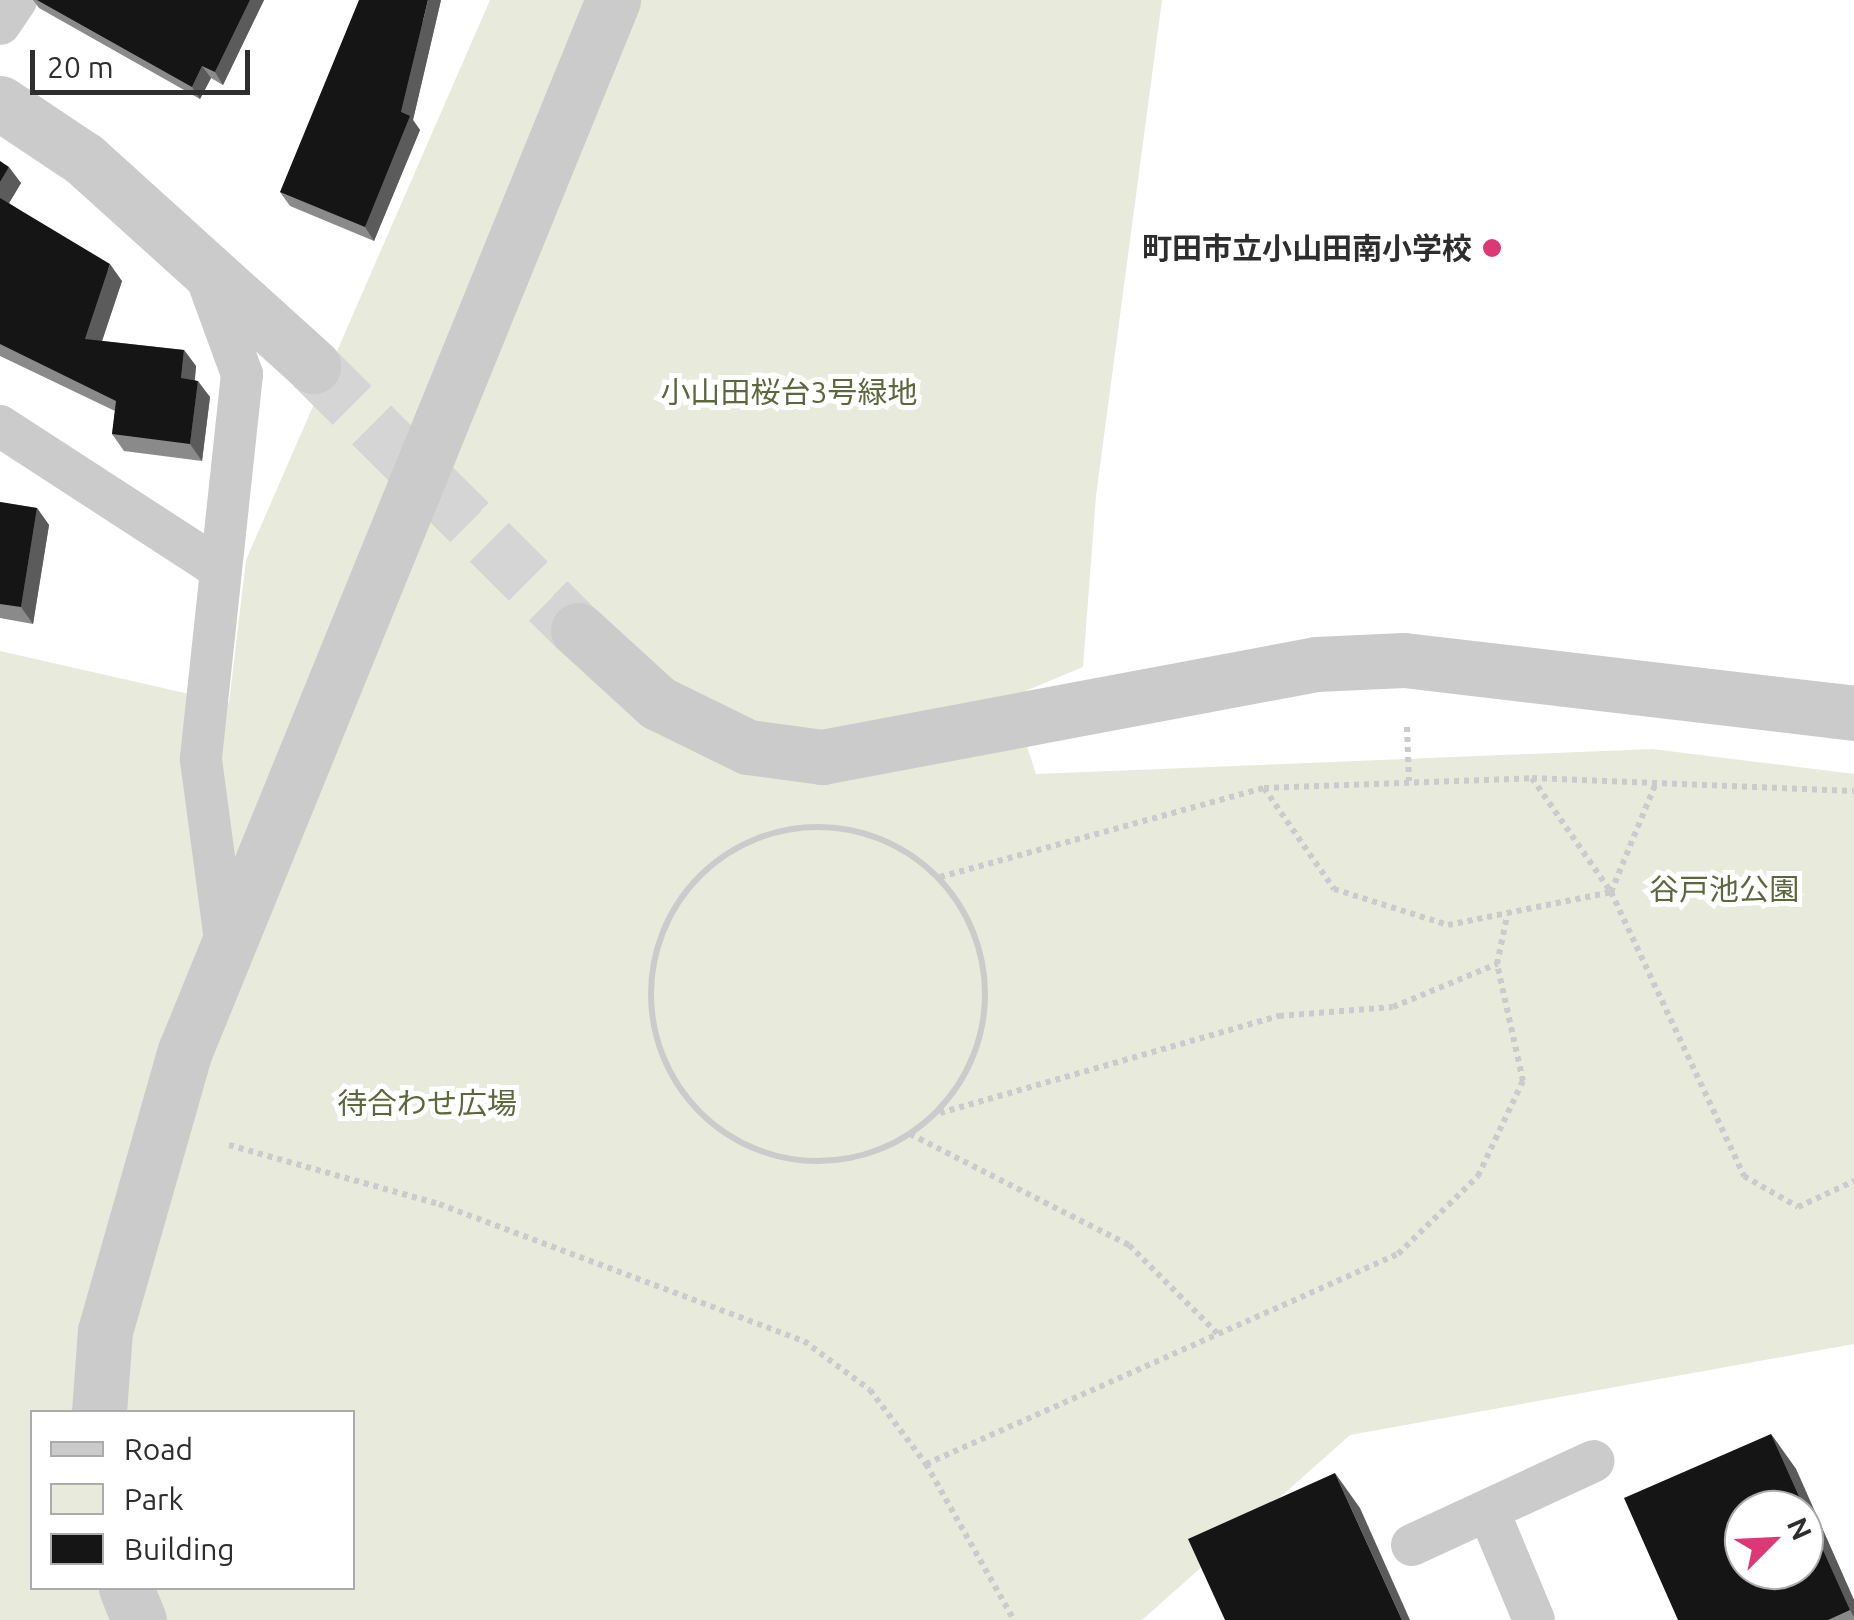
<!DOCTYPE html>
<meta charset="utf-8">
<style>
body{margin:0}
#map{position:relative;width:1854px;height:1620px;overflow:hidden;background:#fff;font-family:Ubuntu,"Noto Sans JP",sans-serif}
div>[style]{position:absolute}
.green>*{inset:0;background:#e8eadc}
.minor-tunnel>*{height:55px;margin-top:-27.5px;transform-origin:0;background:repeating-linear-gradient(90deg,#d5d5d5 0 55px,transparent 0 83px)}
.path>*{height:6px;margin-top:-3px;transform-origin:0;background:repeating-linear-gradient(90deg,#cbcbcb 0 5px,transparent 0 10px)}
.path>.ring{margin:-3px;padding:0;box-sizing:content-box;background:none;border:6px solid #cbcbcb;border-radius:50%}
.service>*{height:42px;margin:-21px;padding:0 21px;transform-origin:21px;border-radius:21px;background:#cbcbcb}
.minor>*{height:55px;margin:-27.5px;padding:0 27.5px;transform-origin:27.5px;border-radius:27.5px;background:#cbcbcb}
.wall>*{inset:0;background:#8a8a8a}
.shaded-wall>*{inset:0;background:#5b5b5b}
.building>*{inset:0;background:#151515}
.dots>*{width:28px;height:28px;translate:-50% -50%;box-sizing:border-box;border:5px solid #fff;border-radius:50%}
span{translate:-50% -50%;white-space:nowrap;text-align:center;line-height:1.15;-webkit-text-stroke:10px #fff;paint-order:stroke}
.poi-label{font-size:30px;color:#2e2e2e;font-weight:700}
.right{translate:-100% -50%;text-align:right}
.park-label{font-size:30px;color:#5d673d}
.legend{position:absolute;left:30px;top:1410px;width:325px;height:180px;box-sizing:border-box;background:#fff;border:2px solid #ababab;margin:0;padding:12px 18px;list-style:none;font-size:30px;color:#2e2e2e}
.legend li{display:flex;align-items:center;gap:20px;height:50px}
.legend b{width:50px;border:2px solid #ababab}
.north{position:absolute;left:1724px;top:1490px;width:100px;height:100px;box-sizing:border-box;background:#fff;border:2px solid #ababab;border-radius:50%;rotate:66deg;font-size:28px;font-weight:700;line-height:40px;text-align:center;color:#2e2e2e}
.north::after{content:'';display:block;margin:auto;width:35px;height:45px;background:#dc3876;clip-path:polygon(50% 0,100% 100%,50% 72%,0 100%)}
.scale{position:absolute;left:30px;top:50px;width:220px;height:45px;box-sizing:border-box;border:5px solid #2e2e2e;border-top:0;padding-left:12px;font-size:30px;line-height:35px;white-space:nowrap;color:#2e2e2e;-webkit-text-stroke:8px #fff;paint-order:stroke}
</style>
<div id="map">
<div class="green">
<i style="clip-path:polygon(evenodd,490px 0,1162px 0,1096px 496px,1083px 667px,1011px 697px,1036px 774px,1652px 749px,1854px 774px,1854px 1344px,1350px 1435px,1142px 1620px,0 1620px,0 651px,229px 703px,246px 560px,490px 0,32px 1412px,352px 1412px,352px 1588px,32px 1588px,32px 1412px)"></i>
</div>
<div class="minor-tunnel">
<i style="left:313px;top:366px;width:374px;rotate:44.9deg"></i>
</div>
<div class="path">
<i style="left:1407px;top:727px;width:54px;rotate:87.9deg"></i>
<i style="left:1532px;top:778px;width:139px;rotate:55.3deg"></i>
<i style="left:1611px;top:892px;width:314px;rotate:64.9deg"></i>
<i style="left:1744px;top:1176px;width:62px;rotate:29.9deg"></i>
<i style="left:1798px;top:1207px;width:62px;rotate:-24.9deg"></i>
<i style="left:1264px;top:788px;width:123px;rotate:55.3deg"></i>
<i style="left:1334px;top:889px;width:120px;rotate:17.5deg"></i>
<i style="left:1448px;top:925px;width:166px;rotate:-11.4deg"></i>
<i style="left:1611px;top:892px;width:118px;rotate:-67.6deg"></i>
<i class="ring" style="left:651px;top:827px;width:328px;height:328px"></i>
<i style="left:940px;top:877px;width:336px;rotate:-15.4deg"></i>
<i style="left:1264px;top:788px;width:268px;rotate:-2.1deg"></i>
<i style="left:1532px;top:778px;width:322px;rotate:2.3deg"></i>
<i style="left:940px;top:1113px;width:353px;rotate:-16deg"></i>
<i style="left:1279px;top:1016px;width:114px;rotate:-4.5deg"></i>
<i style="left:1393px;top:1007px;width:113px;rotate:-22.5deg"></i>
<i style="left:1497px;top:964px;width:49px;rotate:-78.2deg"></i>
<i style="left:910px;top:1134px;width:246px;rotate:26.9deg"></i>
<i style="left:1129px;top:1245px;width:129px;rotate:45deg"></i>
<i style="left:229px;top:1145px;width:218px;rotate:15.7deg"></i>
<i style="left:439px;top:1204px;width:390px;rotate:20.6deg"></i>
<i style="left:804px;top:1341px;width:82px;rotate:36.6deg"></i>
<i style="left:870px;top:1390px;width:93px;rotate:52.9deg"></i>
<i style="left:926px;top:1464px;width:179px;rotate:60.6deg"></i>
<i style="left:926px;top:1464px;width:517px;rotate:-23.99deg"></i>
<i style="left:1398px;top:1254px;width:112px;rotate:-44.3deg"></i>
<i style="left:1478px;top:1176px;width:105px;rotate:-64.7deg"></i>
<i style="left:1523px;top:1081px;width:120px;rotate:-102.5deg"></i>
</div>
<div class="service">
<i style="left:0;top:24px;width:29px;rotate:-56deg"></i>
<i style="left:205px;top:273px;width:108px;rotate:69.9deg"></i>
<i style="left:242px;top:374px;width:388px;rotate:96.1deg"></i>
<i style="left:201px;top:760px;width:189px;rotate:82.4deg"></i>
<i style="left:0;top:426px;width:261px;rotate:33deg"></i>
<i style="left:1488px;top:1510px;width:119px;rotate:67.3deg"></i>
<i style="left:1412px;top:1545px;width:200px;rotate:-24.8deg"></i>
</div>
<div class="minor">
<i style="left:0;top:103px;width:101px;rotate:33.7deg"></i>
<i style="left:84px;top:159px;width:309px;rotate:42.1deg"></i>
<i style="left:578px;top:630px;width:108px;rotate:42.4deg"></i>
<i style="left:658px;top:703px;width:100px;rotate:26.1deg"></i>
<i style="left:748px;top:747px;width:75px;rotate:7.7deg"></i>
<i style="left:822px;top:757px;width:503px;rotate:-10.66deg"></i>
<i style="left:1316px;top:664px;width:88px;rotate:-2.6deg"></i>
<i style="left:1404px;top:660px;width:453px;rotate:6.7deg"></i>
<i style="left:99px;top:1412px;width:81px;rotate:-85.8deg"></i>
<i style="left:105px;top:1331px;width:291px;rotate:-74.1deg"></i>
<i style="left:185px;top:1051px;width:1135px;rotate:-67.84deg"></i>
<i style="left:126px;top:1588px;width:35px;rotate:68deg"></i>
</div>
<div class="wall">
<i style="clip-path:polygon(33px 0,264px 0,223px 85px,211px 78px,200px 99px,39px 8px)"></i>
<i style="clip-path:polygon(441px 0,413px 120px,420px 130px,374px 241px,290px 206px,280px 192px)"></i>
<i style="clip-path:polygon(0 161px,21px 183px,9px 203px,122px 281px,102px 341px,184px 350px,196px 366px,195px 380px,210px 397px,202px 461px,124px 451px,112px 434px,115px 411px,0 356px)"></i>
<i style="clip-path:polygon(0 502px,37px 508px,49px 525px,33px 624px,0 618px)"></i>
<i style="clip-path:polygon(1771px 1434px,1796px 1469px,1854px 1600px,1854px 1620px,1678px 1620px)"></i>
</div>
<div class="shaded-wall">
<i style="clip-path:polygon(250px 0,264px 0,223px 85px,215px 72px)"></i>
<i style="clip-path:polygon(428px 0,441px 0,413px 120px,420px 130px,374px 241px,365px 227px,401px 112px)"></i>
<i style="clip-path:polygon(202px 66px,211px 78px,200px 99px,192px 87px)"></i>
<i style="clip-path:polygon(9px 167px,21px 183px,5px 210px,0 204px,0 182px)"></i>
<i style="clip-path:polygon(110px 264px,122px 281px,97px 356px,85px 339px)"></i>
<i style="clip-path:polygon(184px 350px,196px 366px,193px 395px,181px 378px)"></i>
<i style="clip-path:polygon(198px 381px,210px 397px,202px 461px,190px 444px)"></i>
<i style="clip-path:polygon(37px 508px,49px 525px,33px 624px,21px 607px)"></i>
<i style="clip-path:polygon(1771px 1434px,1796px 1469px,1854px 1600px,1854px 1617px,1850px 1610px)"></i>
<i style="clip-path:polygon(1335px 1473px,1360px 1508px,1410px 1620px,1402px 1620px)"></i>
</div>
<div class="building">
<i style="clip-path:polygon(37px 0,250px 0,215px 72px,202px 66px,192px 87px)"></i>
<i style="clip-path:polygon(359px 0,428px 0,401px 112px,410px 116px,365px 227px,280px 192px)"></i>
<i style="clip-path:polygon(0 161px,9px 167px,0 182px)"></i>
<i style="clip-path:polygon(0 198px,110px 264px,85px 339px,184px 350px,181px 378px,198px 381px,190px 444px,112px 434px,116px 401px,0 344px)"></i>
<i style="clip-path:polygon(0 502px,37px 508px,21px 607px,0 604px)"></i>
<i style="clip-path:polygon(evenodd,1771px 1434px,1850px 1610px,1828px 1620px,1678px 1620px,1624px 1498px,1771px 1434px,1744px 1510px,1804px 1510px,1804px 1570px,1744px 1570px,1744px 1510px)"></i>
<i style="clip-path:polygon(1335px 1473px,1402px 1620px,1225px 1620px,1188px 1539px)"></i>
</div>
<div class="dots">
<i style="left:1492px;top:248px;background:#dc3876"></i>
</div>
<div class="poi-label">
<span class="right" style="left:1472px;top:248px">町田市立小山田南小学校</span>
</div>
<div class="park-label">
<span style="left:789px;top:392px">小山田桜台3号緑地</span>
<span style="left:1724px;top:889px">谷戸池公園</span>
<span style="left:427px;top:1103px">待合わせ広場</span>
</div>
<ul class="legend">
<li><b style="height:12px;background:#cbcbcb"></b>Road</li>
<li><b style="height:28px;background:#e8eadc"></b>Park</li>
<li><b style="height:28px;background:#151515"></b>Building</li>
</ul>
<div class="north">N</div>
<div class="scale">20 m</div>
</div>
